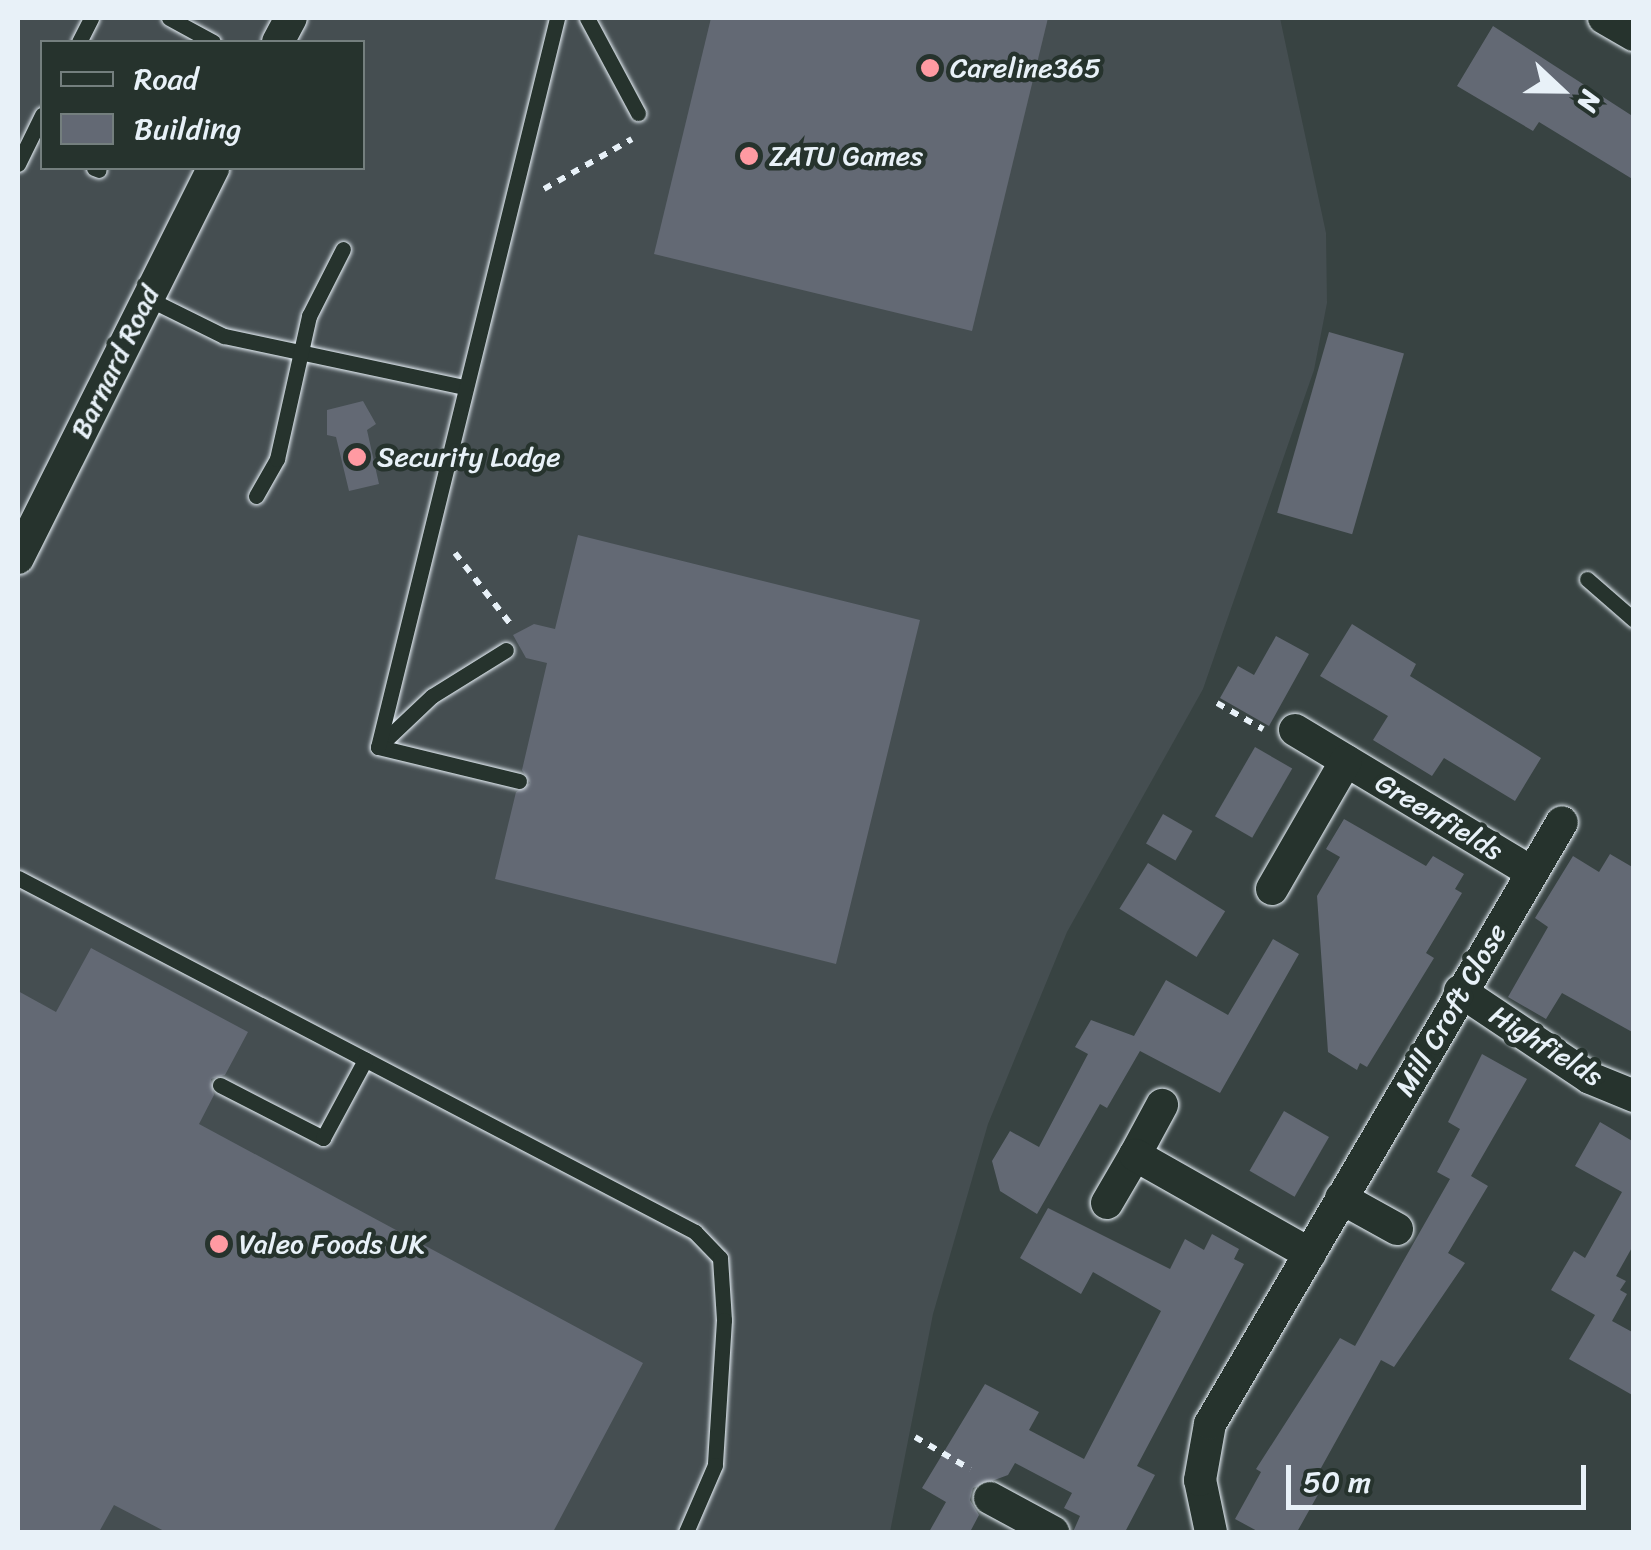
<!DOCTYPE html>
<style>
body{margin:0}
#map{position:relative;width:1651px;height:1550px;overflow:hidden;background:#384342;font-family:Sriracha,sans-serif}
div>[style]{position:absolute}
.built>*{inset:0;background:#454e51}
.building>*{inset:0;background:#636974;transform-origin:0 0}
.path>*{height:6px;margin-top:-3px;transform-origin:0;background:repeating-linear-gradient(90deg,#e8f1f8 0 8px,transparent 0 16px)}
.roads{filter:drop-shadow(0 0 2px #e8f1f8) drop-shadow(0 0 2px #e8f1f8)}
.service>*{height:15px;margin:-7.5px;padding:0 7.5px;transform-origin:7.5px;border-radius:7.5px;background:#26332d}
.minor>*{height:32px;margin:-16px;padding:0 16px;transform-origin:16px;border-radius:16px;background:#26332d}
.dots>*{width:28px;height:28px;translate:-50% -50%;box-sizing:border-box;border:5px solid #26332d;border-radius:50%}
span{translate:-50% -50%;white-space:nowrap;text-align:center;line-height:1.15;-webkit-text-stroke:9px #26332d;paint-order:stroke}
.poi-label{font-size:28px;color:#e8f1f8}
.left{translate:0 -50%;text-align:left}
.street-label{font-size:28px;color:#e8f1f8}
.frame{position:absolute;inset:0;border:20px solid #e8f1f8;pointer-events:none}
.legend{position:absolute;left:40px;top:40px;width:325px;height:130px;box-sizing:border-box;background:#26332d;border:2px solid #747f7e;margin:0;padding:12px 18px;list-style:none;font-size:30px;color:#e8f1f8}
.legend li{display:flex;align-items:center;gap:20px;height:50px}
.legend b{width:50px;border:2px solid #747f7e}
.north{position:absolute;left:1511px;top:40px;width:100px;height:100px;-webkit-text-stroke:8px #26332d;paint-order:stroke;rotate:112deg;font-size:28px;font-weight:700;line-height:40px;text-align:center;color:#e8f1f8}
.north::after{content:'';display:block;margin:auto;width:35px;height:45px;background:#e8f1f8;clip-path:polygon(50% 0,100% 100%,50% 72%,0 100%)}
.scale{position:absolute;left:1286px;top:1465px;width:300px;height:45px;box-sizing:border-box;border:5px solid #e8f1f8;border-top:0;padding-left:12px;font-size:30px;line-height:35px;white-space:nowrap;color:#e8f1f8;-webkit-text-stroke:8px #26332d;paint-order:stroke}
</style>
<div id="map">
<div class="built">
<i style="clip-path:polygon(evenodd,18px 18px,1280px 18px,1326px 233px,1327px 303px,1314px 370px,1203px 689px,1067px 932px,988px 1124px,933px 1314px,890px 1532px,18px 1532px,18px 18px,42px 42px,362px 42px,362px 168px,42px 168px,42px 42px)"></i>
</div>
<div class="building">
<i style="clip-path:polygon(711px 18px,1048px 18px,972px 331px,654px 254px)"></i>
<i style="clip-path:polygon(1493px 26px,1634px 117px,1634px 180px,1539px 122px,1533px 131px,1457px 86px)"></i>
<i style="left:1329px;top:332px;width:78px;height:188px;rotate:16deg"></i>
<i style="clip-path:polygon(363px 401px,376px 424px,367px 430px,379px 484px,349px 491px,336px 437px,327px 435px,327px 410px)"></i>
<i style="clip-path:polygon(578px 535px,920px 620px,836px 964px,495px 879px,516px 792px,530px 783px,522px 770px,547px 663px,526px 658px,513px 635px,534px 624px,555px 629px)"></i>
<i style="clip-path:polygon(1352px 624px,1416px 664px,1410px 676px,1541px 758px,1515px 801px,1444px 758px,1432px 776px,1373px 740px,1388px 716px,1320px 676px)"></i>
<i style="clip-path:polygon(1276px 636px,1309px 654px,1269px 726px,1220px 698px,1238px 666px,1254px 675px)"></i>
<i style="left:1255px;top:747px;width:43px;height:80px;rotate:30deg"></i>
<i style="left:1163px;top:814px;width:34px;height:34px;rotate:30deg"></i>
<i style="clip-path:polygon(1344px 819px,1426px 866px,1433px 856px,1464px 874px,1455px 889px,1462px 893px,1426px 953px,1434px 958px,1367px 1067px,1360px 1063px,1357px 1070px,1328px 1052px,1317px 896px,1340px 857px,1326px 849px)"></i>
<i style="clip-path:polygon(1610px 854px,1634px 868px,1634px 1033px,1562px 993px,1546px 1019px,1508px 997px,1548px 927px,1535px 918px,1573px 856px,1599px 872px)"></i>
<i style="left:1148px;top:863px;width:91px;height:54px;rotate:32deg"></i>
<i style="clip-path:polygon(1273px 939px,1299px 954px,1220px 1093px,1140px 1051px,1107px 1108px,1100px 1104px,1037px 1214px,1000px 1191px,992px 1161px,1010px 1131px,1039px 1147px,1088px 1054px,1075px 1047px,1091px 1020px,1134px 1036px,1166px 980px,1228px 1015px)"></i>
<i style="clip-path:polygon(91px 948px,248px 1032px,225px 1075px,211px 1079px,214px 1095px,199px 1124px,643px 1363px,553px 1532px,166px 1532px,114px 1505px,99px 1532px,18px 1532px,18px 991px,56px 1012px)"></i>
<i style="clip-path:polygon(1482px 1054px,1527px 1079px,1471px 1176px,1488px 1186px,1448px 1253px,1465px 1263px,1394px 1367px,1381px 1360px,1316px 1477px,1325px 1482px,1297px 1532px,1259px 1532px,1235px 1519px,1261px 1472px,1256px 1469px,1340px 1338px,1355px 1346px,1450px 1179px,1437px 1172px,1460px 1129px,1448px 1122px)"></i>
<i style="left:1284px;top:1111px;width:52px;height:69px;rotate:30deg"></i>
<i style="clip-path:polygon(1600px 1122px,1634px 1142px,1634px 1244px,1616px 1276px,1626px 1281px,1620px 1290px,1627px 1294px,1612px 1321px,1634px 1333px,1634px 1396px,1569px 1359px,1595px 1315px,1551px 1290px,1574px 1251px,1585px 1258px,1622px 1192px,1575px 1166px)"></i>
<i style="clip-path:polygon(1048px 1208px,1170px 1269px,1185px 1239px,1204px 1250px,1212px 1234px,1239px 1249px,1234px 1259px,1244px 1264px,1137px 1466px,1155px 1475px,1125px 1532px,1073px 1532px,1080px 1516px,1064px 1508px,1072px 1493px,1015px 1463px,1008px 1475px,973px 1488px,970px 1500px,979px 1515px,970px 1532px,929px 1532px,946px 1502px,922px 1488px,985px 1384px,1039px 1412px,1029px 1430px,1084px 1459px,1161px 1311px,1093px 1272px,1081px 1294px,1020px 1258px)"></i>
</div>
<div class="path">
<i style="left:544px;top:189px;width:101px;rotate:-29.6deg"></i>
<i style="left:455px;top:553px;width:93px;rotate:52deg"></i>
<i style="left:1217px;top:703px;width:53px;rotate:29.5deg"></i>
<i style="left:915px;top:1437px;width:64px;rotate:30.2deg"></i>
</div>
<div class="roads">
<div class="service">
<i style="left:169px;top:18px;width:50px;rotate:28.6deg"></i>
<i style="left:587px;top:18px;width:108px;rotate:61.8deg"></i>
<i style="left:79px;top:42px;width:27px;rotate:-63deg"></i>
<i style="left:18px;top:164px;width:55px;rotate:-63.9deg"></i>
<i style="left:94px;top:168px;width:5px;rotate:22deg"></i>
<i style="left:147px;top:298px;width:86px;rotate:26.3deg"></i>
<i style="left:224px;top:336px;width:245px;rotate:12deg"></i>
<i style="left:256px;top:496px;width:43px;rotate:-60.4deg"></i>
<i style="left:277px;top:459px;width:147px;rotate:-77.4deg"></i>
<i style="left:309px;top:316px;width:75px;rotate:-63.1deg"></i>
<i style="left:1587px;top:579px;width:62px;rotate:41.1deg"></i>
<i style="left:378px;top:747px;width:74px;rotate:-43.4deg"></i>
<i style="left:432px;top:696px;width:87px;rotate:-31.9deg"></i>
<i style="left:519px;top:781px;width:145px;rotate:-166.4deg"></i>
<i style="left:378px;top:747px;width:751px;rotate:-76.2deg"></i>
<i style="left:18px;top:878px;width:764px;rotate:27.6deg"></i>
<i style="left:695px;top:1232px;width:36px;rotate:46deg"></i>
<i style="left:720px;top:1258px;width:62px;rotate:86.3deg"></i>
<i style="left:724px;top:1320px;width:145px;rotate:93.6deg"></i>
<i style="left:715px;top:1465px;width:73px;rotate:113.4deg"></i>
<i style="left:220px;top:1085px;width:116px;rotate:27.2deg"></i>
<i style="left:323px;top:1138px;width:89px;rotate:-61.7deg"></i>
</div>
<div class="minor">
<i style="left:1604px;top:18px;width:34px;rotate:30deg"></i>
<i style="left:278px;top:42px;width:27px;rotate:-62deg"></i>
<i style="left:18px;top:558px;width:436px;rotate:-63.4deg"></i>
<i style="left:1295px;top:730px;width:275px;rotate:31deg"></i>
<i style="left:1272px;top:889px;width:148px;rotate:-60deg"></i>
<i style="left:1460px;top:991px;width:156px;rotate:33.8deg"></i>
<i style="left:1590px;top:1078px;width:48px;rotate:22.2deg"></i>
<i style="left:1135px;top:1155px;width:57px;rotate:-61.6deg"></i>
<i style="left:1341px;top:1198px;width:64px;rotate:29deg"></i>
<i style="left:1107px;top:1203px;width:56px;rotate:-59.7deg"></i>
<i style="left:1135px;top:1155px;width:201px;rotate:29.5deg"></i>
<i style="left:990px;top:1498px;width:72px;rotate:28.4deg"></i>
<i style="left:1211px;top:1532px;width:53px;rotate:-101.9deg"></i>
<i style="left:1200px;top:1480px;width:57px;rotate:-79.9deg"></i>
<i style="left:1210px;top:1424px;width:697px;rotate:-59.68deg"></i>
</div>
</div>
<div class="dots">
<i style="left:930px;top:68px;background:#ff9aa2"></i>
<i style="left:749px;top:156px;background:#ff9aa2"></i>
<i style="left:357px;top:457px;background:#ff9aa2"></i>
<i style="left:219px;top:1244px;background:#ff9aa2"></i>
</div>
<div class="poi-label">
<span class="left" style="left:950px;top:68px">Careline365</span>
<span class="left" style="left:769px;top:156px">ZATU Games</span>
<span class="left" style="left:377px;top:457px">Security Lodge</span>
<span class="left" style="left:239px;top:1244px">Valeo Foods UK</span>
</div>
<div class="street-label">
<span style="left:115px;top:362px;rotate:-64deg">Barnard Road</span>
<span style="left:1439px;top:817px;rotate:31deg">Greenfields</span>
<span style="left:1451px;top:1010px;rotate:-60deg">Mill Croft Close</span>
<span style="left:1546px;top:1046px;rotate:32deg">Highfields</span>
</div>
<div class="frame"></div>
<ul class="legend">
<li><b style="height:12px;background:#26332d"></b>Road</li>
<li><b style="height:28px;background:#636974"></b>Building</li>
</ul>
<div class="north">N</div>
<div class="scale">50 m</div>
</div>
